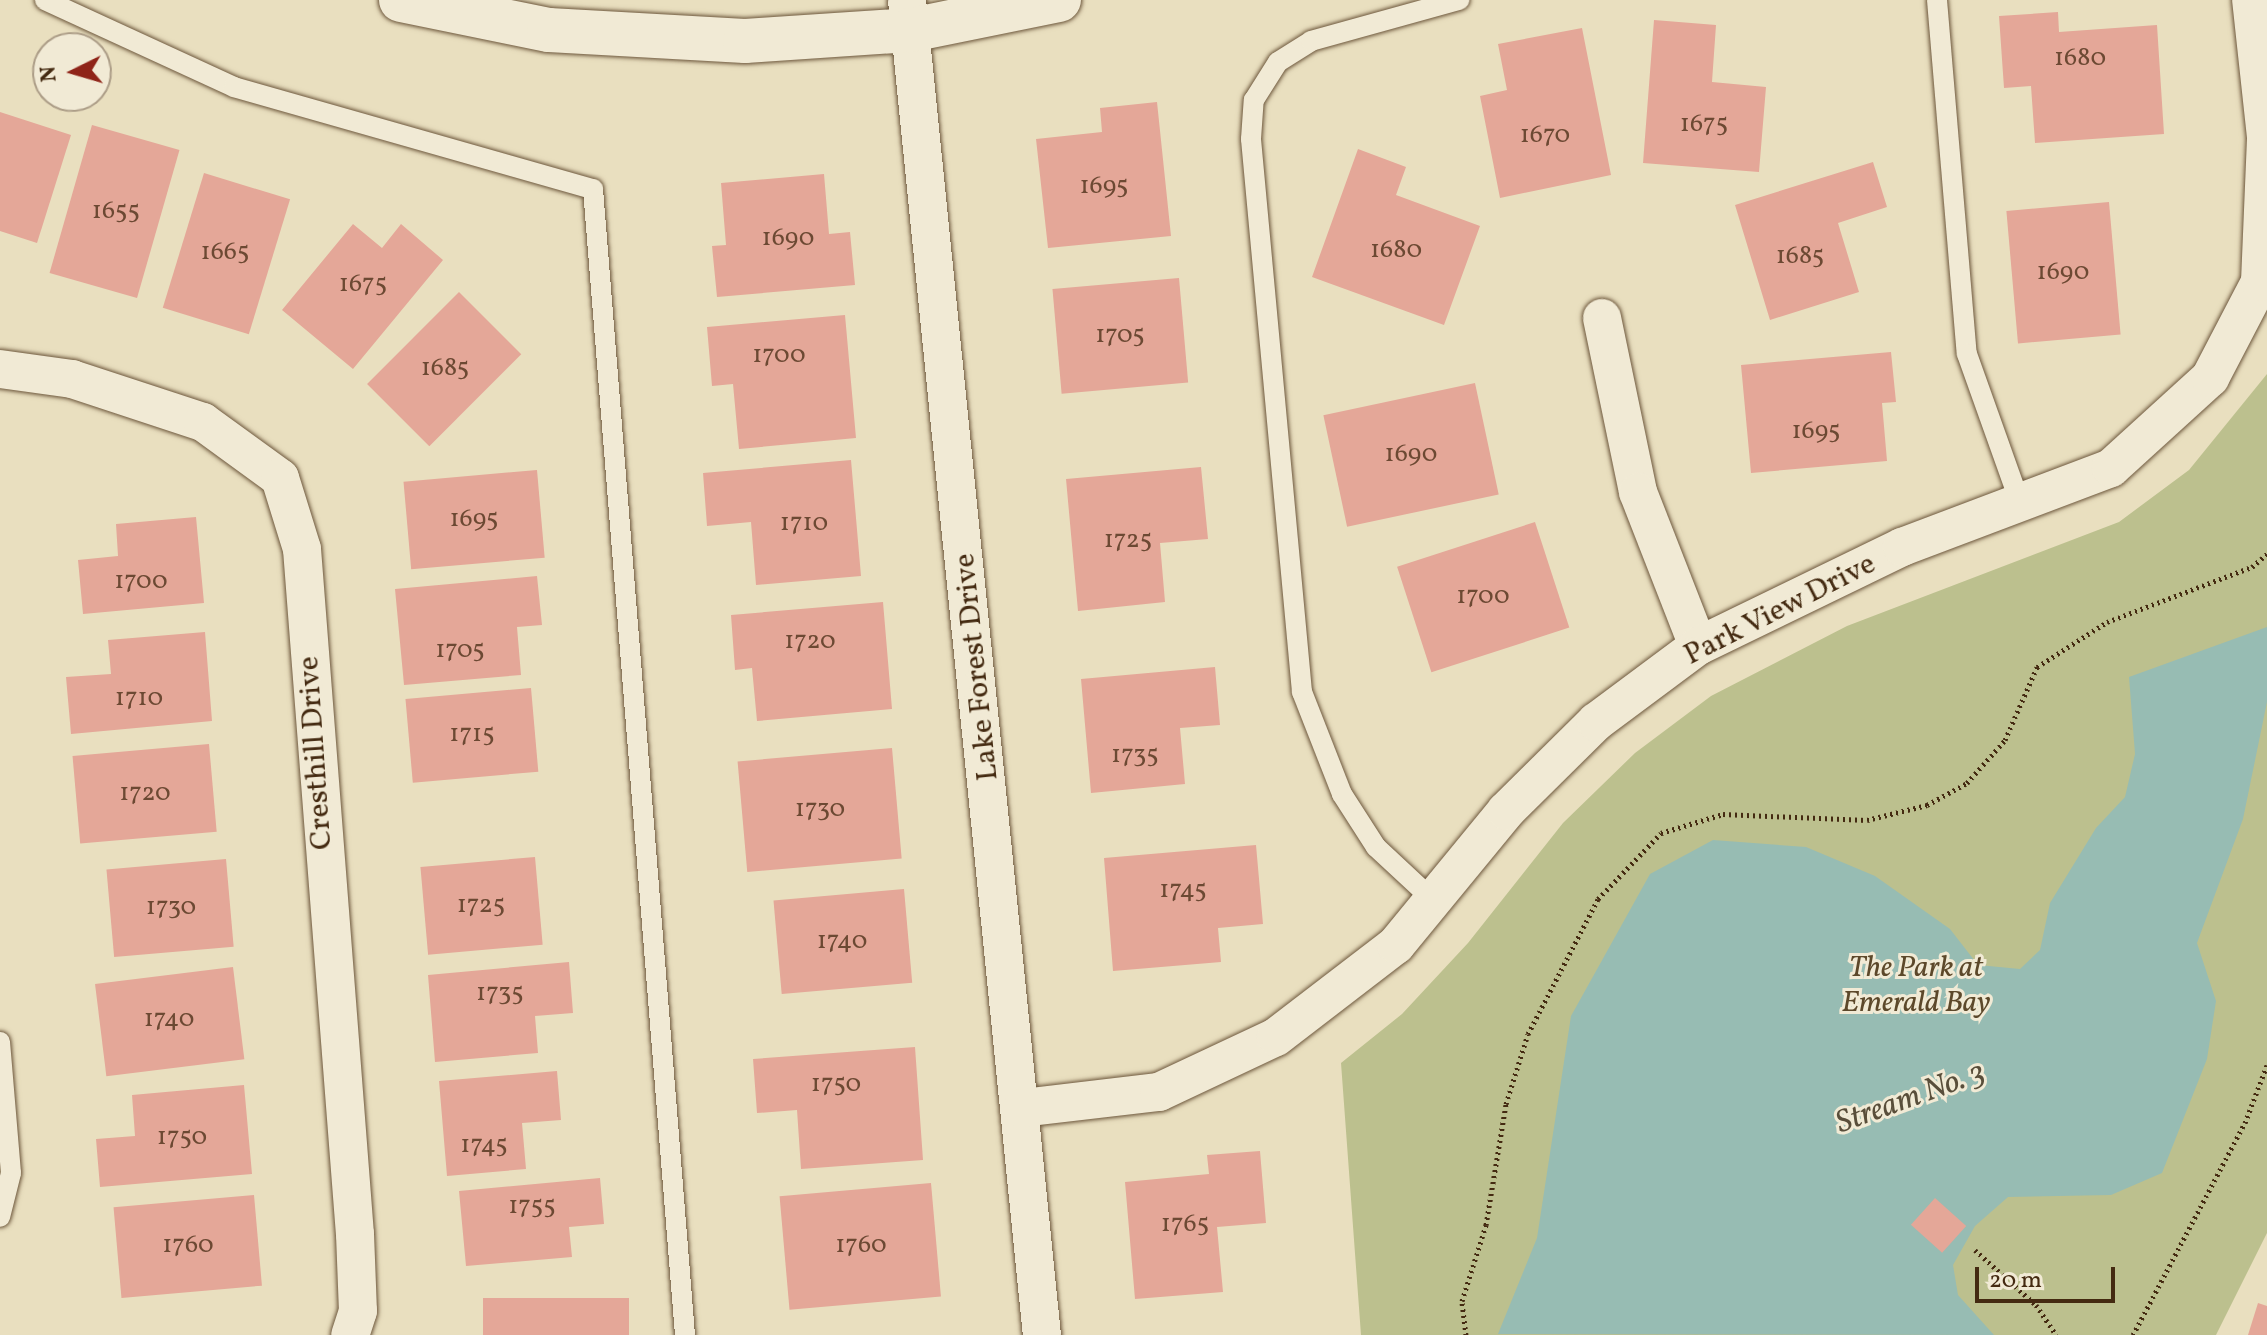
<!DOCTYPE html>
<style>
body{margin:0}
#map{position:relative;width:2267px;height:1335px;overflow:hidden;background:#e9dfbf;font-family:Vollkorn,serif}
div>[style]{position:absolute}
.green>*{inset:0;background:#bcc08e}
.water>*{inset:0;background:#97bcb3}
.building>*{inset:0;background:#e4a798;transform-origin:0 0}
.path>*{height:5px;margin-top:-2.5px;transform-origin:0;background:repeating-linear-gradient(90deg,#442a11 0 2px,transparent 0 6px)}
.roads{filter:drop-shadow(0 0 2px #6d573c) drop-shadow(0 0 2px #6d573c)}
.lane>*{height:20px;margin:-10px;padding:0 10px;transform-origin:10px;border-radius:10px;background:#f1ead5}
.street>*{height:38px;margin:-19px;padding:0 19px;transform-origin:19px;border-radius:19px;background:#f1ead5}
.secondary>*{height:44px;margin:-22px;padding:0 22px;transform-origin:22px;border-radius:22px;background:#f1ead5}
span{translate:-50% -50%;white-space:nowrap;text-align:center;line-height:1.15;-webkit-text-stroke:6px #f1ead5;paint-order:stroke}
.number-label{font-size:26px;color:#6c4933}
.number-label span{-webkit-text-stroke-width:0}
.street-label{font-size:30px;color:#442a11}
.park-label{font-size:30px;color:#5c482a;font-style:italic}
.water-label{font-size:32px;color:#594e3a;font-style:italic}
.north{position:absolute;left:32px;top:32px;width:80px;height:80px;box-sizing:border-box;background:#f1ead5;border:2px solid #ac9d87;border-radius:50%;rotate:265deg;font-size:22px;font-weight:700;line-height:32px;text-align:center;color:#442a11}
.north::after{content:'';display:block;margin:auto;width:28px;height:36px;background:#8f2418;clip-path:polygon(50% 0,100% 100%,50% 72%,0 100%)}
.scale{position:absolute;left:1975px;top:1267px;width:140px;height:36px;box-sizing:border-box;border:4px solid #442a11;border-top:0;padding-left:10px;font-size:24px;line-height:28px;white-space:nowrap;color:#442a11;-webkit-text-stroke:6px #f1ead5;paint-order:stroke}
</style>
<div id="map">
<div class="green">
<i style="clip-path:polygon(2267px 374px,2267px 1233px,2216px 1335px,1361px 1335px,1341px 1063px,1402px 1014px,1468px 943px,1563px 823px,1635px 753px,1711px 696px,1847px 626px,2119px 522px,2189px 470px)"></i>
</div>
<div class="water">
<i style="clip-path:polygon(2267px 627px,2267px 702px,2243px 819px,2197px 943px,2216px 1001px,2207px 1059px,2162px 1173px,2111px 1195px,2008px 1197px,1975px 1226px,1953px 1265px,1958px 1295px,1994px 1335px,1498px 1334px,1537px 1238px,1571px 1016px,1650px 874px,1713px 840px,1806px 847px,1875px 876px,1950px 929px,1978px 965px,2020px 969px,2040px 950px,2050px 903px,2096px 828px,2125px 797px,2135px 754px,2129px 677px)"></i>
</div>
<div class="building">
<i style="clip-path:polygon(2058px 12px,2059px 32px,2157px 25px,2164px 134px,2035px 143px,2031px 86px,2004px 88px,1999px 16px)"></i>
<i style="clip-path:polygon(1654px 20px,1716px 25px,1712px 82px,1766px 87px,1759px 172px,1643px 163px)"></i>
<i style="clip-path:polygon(1582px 28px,1611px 175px,1500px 198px,1480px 96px,1507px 90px,1498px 44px)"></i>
<i style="clip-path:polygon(1157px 102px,1171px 236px,1048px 248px,1036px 139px,1102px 132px,1100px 108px)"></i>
<i style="clip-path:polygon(0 112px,71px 135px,37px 243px,0 231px)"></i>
<i style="left:92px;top:125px;width:91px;height:154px;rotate:16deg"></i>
<i style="clip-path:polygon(1358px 149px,1406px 167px,1396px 195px,1480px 226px,1444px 325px,1312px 277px)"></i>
<i style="clip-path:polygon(1873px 162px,1887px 207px,1838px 223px,1859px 292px,1770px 320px,1735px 205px)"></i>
<i style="left:204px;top:173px;width:90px;height:141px;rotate:17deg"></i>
<i style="clip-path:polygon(824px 174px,829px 234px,850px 232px,855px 285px,717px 297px,712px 246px,726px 245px,721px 183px)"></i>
<i style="left:2109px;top:202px;width:133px;height:103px;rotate:85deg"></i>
<i style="clip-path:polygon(353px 224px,382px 248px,401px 224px,443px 260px,353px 369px,282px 310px)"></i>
<i style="left:1179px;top:278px;width:105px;height:127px;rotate:85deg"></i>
<i style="left:459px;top:292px;width:88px;height:130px;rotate:45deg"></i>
<i style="clip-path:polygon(845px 315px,856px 438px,739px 449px,733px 384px,712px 386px,707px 327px)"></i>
<i style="clip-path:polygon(1891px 352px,1896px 402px,1882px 403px,1887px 461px,1751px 473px,1741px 365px)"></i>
<i style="left:1475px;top:383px;width:114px;height:155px;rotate:78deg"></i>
<i style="clip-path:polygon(851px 460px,861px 576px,756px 585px,751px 522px,707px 526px,703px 473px)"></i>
<i style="clip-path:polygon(1201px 467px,1208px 539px,1160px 543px,1165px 602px,1078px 611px,1066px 479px)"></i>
<i style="left:537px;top:470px;width:88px;height:134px;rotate:85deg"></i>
<i style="clip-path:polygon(196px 517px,204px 603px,83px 614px,78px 560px,118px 556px,116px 524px)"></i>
<i style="left:1535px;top:522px;width:111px;height:145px;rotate:72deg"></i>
<i style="clip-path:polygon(537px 576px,542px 625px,517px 627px,521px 675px,404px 685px,395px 589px)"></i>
<i style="clip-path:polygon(883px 602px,892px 709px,757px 721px,752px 668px,735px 670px,731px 615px)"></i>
<i style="clip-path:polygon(205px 632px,212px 721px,71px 734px,66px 677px,111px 674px,108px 640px)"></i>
<i style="clip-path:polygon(1215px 667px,1220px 725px,1180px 728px,1185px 784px,1091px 793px,1081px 679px)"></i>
<i style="left:531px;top:688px;width:84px;height:126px;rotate:85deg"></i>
<i style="left:209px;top:744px;width:88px;height:137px;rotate:85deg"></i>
<i style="left:892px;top:748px;width:111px;height:155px;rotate:85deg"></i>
<i style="clip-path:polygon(1256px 845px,1263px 924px,1218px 928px,1221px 962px,1113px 971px,1104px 858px)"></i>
<i style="left:535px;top:857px;width:88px;height:115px;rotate:85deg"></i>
<i style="left:226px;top:859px;width:88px;height:120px;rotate:85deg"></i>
<i style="left:904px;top:889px;width:94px;height:131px;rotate:85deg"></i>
<i style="clip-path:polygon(569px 962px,573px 1013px,535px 1016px,538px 1053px,435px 1062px,428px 975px)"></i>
<i style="left:233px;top:967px;width:93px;height:139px;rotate:83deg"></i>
<i style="clip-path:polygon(915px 1047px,923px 1160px,801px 1169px,797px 1110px,757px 1113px,753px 1059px)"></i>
<i style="clip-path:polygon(557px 1071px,561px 1120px,522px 1123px,526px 1169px,447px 1176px,439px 1081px)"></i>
<i style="clip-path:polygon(244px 1085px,252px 1174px,100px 1187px,96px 1139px,135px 1136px,132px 1095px)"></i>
<i style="clip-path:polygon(1260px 1151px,1266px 1223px,1217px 1227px,1223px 1292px,1135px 1299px,1125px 1182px,1209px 1174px,1207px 1155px)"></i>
<i style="clip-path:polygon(600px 1178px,604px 1224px,569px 1227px,572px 1257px,466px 1266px,459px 1191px)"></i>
<i style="left:931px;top:1183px;width:114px;height:152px;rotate:85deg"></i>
<i style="left:254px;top:1195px;width:91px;height:141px;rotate:85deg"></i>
<i style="left:1935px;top:1198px;width:42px;height:36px;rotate:42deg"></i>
<i style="left:629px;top:1298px;width:37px;height:146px;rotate:90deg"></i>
<i style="clip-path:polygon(2258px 1303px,2267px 1306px,2267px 1335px,2248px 1335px)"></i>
</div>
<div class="path">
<i style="left:1975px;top:1250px;width:82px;rotate:42deg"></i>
<i style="left:2036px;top:1305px;width:36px;rotate:56deg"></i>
<i style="left:1466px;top:1335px;width:34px;rotate:-97deg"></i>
<i style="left:1462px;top:1301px;width:80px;rotate:-72.5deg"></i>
<i style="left:1486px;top:1225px;width:123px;rotate:-80.6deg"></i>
<i style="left:1506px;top:1104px;width:73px;rotate:-72.6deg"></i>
<i style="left:1528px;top:1034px;width:152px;rotate:-62.6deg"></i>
<i style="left:1598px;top:899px;width:91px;rotate:-46.3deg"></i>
<i style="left:1661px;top:833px;width:65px;rotate:-17deg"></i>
<i style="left:1723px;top:814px;width:144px;rotate:2.4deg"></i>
<i style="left:1867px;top:820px;width:62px;rotate:-14deg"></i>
<i style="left:1927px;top:805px;width:46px;rotate:-28.8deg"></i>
<i style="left:1967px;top:783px;width:57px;rotate:-48.5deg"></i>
<i style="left:2005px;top:740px;width:80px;rotate:-66.3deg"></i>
<i style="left:2037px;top:667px;width:83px;rotate:-32.7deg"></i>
<i style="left:2107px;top:622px;width:155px;rotate:-20.8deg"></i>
<i style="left:2252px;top:567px;width:20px;rotate:-41deg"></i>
<i style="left:2133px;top:1335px;width:240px;rotate:-62.2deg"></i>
<i style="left:2245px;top:1123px;width:62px;rotate:-69.2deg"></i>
</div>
<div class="roads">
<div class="lane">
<i style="left:45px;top:0;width:208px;rotate:24.7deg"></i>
<i style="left:234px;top:87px;width:373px;rotate:15.9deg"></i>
<i style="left:593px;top:189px;width:1150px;rotate:85.41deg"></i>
<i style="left:1937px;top:0;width:355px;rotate:85.2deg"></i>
<i style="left:1967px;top:354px;width:158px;rotate:70.4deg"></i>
<i style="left:1433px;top:900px;width:78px;rotate:-137.1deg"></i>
<i style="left:1376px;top:847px;width:63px;rotate:-122.7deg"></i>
<i style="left:1342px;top:794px;width:110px;rotate:-111.4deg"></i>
<i style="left:1302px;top:692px;width:555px;rotate:-95.27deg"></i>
<i style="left:1251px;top:139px;width:39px;rotate:-86deg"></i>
<i style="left:1254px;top:100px;width:45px;rotate:-57.7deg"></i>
<i style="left:1278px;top:62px;width:39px;rotate:-32deg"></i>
<i style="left:1311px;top:41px;width:154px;rotate:-15.5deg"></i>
<i style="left:0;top:1042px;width:131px;rotate:85.2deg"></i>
<i style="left:11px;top:1173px;width:45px;rotate:104deg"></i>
</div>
<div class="street">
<i style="left:907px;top:0;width:1342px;rotate:84.23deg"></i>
<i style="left:1602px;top:318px;width:178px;rotate:78.3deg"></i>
<i style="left:1638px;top:492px;width:165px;rotate:68.7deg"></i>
<i style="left:0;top:369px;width:73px;rotate:7.9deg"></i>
<i style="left:72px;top:379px;width:138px;rotate:18.2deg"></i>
<i style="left:203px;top:422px;width:95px;rotate:36deg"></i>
<i style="left:280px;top:478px;width:74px;rotate:72.8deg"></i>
<i style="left:302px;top:549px;width:687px;rotate:85.58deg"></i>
<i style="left:355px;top:1234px;width:77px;rotate:87.8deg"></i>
<i style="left:358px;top:1311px;width:25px;rotate:108deg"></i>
<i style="left:1022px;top:1108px;width:138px;rotate:-6.7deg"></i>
<i style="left:1159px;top:1092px;width:129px;rotate:-25.2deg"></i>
<i style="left:1276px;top:1037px;width:151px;rotate:-37.5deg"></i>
<i style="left:1396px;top:945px;width:173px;rotate:-50.6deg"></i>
<i style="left:1506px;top:811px;width:127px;rotate:-44.7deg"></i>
<i style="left:1596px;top:722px;width:127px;rotate:-36.7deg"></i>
<i style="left:1698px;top:646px;width:227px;rotate:-25.9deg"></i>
<i style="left:1902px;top:547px;width:223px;rotate:-20.7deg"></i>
<i style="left:2111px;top:468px;width:134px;rotate:-42.3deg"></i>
<i style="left:2210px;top:378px;width:108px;rotate:-62.5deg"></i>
<i style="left:2260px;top:282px;width:145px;rotate:-87.6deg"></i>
<i style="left:2266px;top:137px;width:138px;rotate:-96.2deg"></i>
</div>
<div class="secondary">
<i style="left:401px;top:0;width:151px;rotate:11.5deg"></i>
<i style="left:549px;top:30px;width:196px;rotate:3.2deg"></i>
<i style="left:745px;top:41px;width:166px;rotate:-3.8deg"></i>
<i style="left:911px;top:30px;width:151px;rotate:-11.5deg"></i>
</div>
</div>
<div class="number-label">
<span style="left:2080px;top:59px">1680</span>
<span style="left:1704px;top:125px">1675</span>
<span style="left:1545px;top:136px">1670</span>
<span style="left:1104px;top:187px">1695</span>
<span style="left:116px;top:212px">1655</span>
<span style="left:788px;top:239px">1690</span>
<span style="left:1396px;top:251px">1680</span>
<span style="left:225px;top:253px">1665</span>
<span style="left:1800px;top:257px">1685</span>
<span style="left:2063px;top:273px">1690</span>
<span style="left:363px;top:285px">1675</span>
<span style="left:1120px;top:336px">1705</span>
<span style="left:779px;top:356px">1700</span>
<span style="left:445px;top:369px">1685</span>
<span style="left:1816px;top:432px">1695</span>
<span style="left:1411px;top:455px">1690</span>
<span style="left:474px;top:520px">1695</span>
<span style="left:804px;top:524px">1710</span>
<span style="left:1128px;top:541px">1725</span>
<span style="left:141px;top:582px">1700</span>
<span style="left:1483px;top:597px">1700</span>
<span style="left:810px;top:642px">1720</span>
<span style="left:460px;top:651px">1705</span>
<span style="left:139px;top:699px">1710</span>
<span style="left:472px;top:735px">1715</span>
<span style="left:1135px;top:756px">1735</span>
<span style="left:145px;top:794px">1720</span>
<span style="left:820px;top:810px">1730</span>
<span style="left:1183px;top:891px">1745</span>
<span style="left:481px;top:906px">1725</span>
<span style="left:171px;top:908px">1730</span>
<span style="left:842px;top:942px">1740</span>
<span style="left:500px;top:994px">1735</span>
<span style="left:169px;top:1020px">1740</span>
<span style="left:836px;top:1085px">1750</span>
<span style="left:182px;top:1138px">1750</span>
<span style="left:484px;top:1146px">1745</span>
<span style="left:532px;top:1207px">1755</span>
<span style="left:1185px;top:1225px">1765</span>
<span style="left:188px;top:1246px">1760</span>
<span style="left:861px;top:1246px">1760</span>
</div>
<div class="street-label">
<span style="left:1780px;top:610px;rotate:-27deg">Park View Drive</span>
<span style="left:977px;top:667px;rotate:-96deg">Lake Forest Drive</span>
<span style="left:316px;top:753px;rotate:-94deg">Cresthill Drive</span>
</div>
<div class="park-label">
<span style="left:1916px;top:985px">The Park at<br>Emerald Bay</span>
</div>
<div class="water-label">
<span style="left:1911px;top:1099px;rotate:-20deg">Stream No. 3</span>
</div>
<div class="north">N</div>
<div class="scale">20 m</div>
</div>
